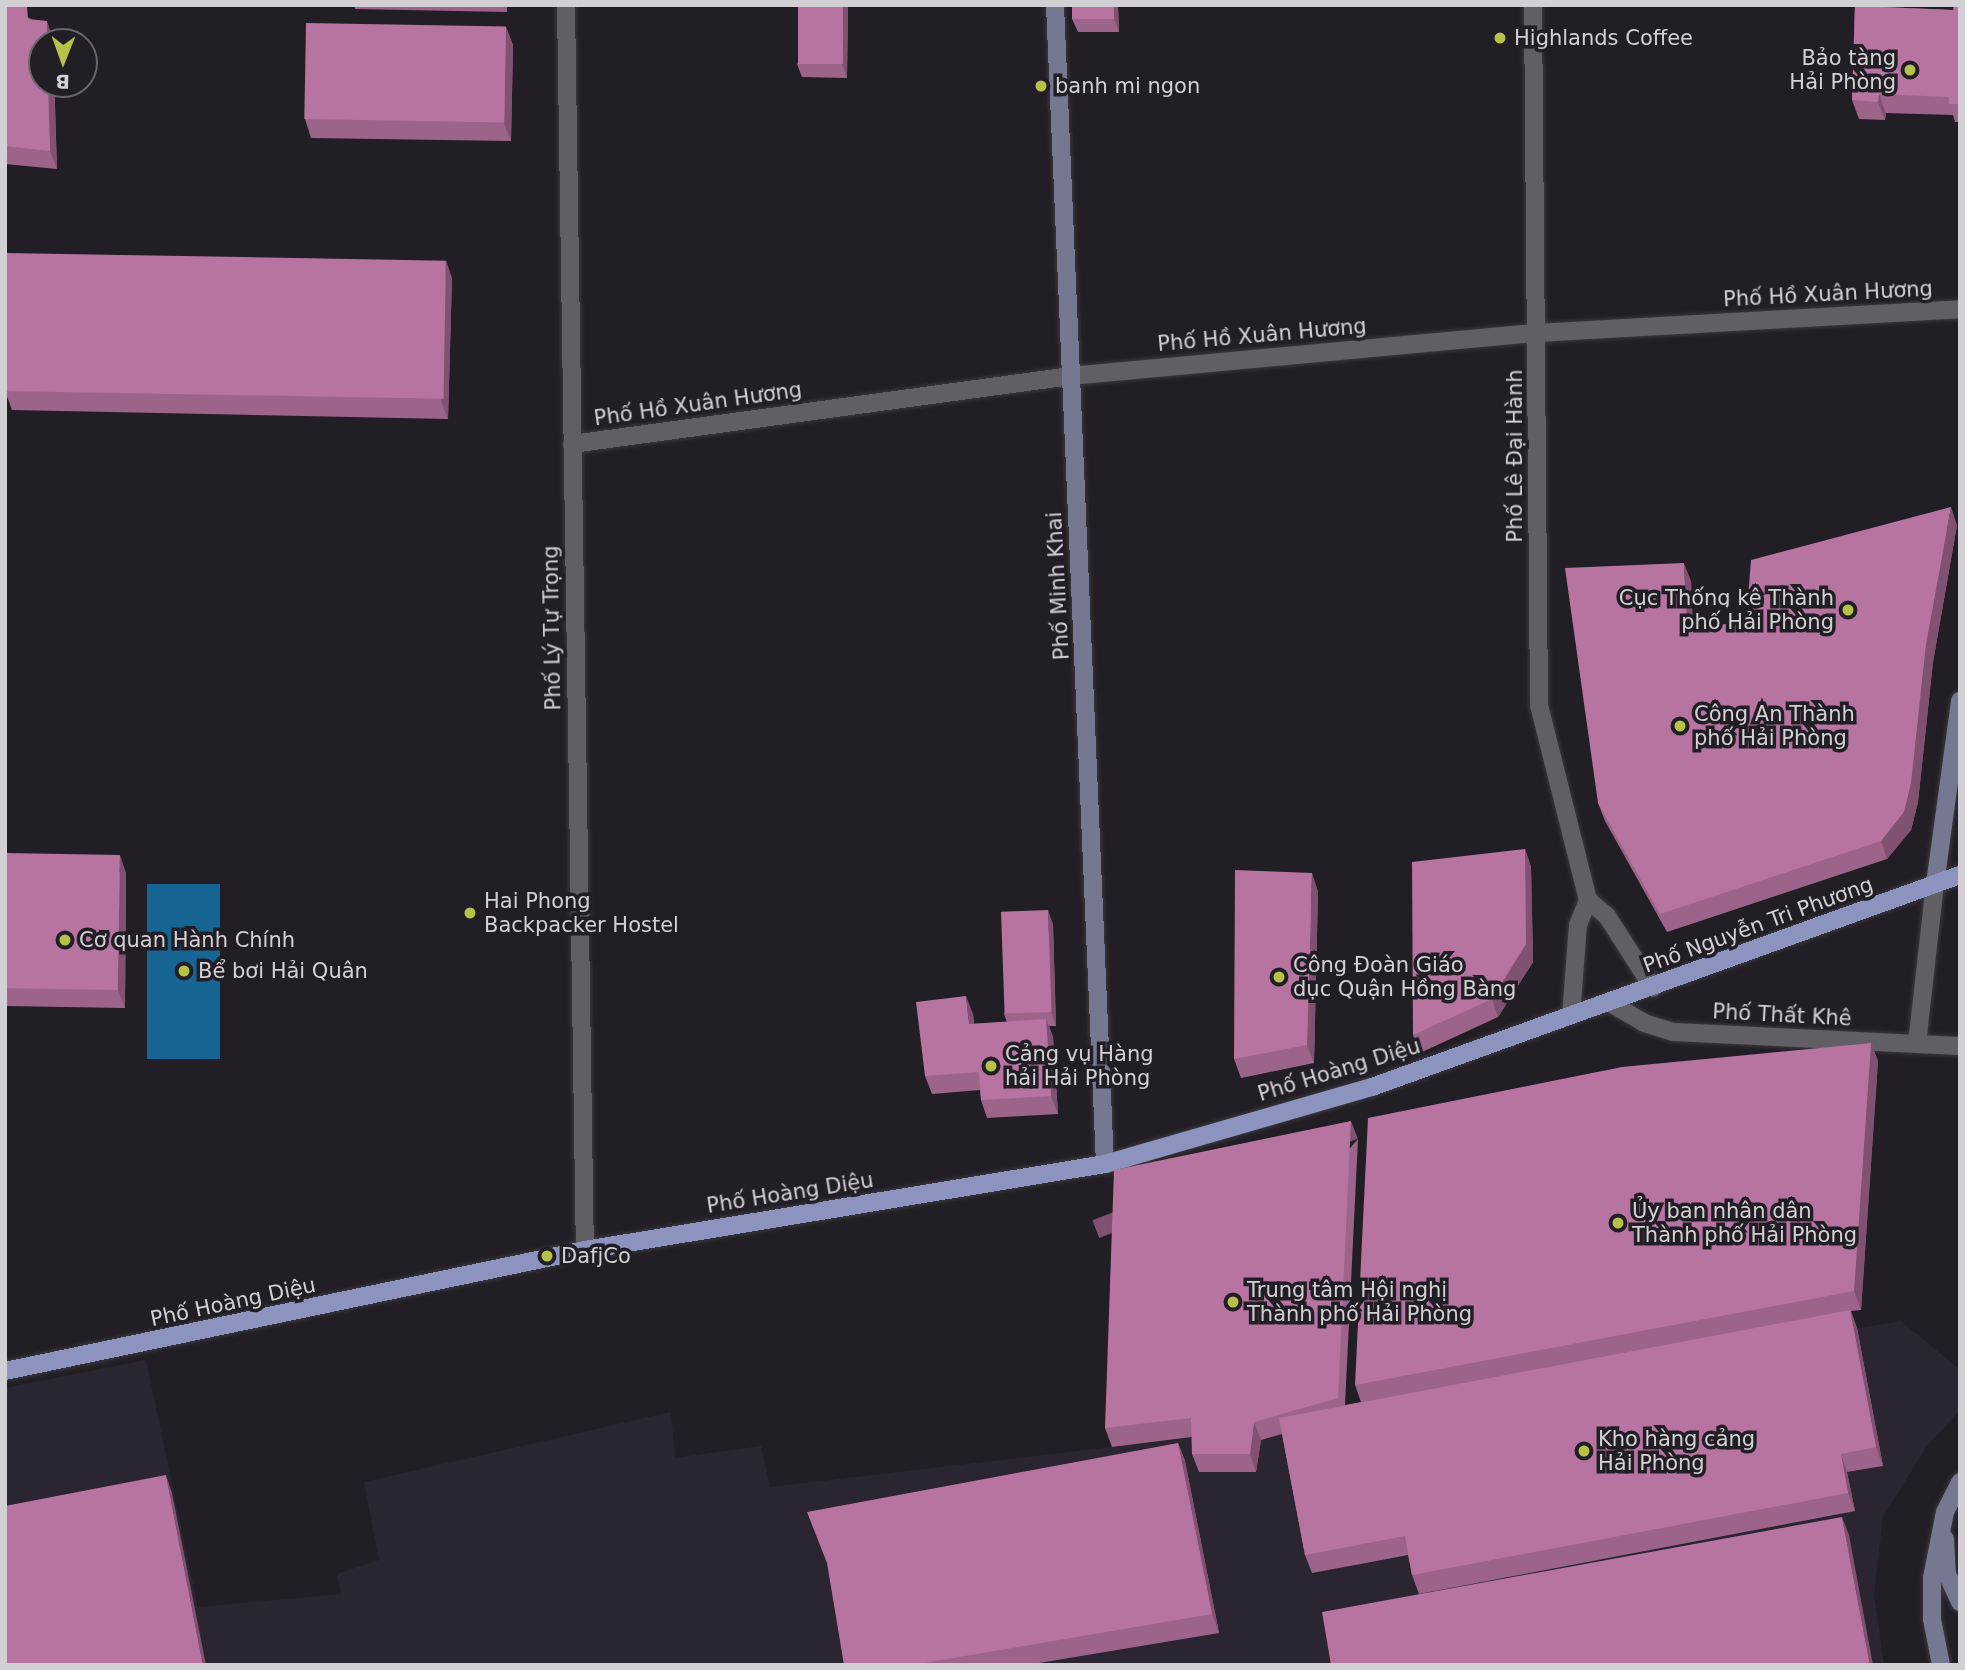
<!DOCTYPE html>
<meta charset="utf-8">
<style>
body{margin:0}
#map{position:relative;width:1965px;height:1670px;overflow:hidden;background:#221e25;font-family:"DejaVu Sans",sans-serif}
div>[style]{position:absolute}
.built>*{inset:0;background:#2b2532}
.water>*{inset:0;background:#176593;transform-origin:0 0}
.roads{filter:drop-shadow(0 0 2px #3b383e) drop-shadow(0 0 2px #3b383e)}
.street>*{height:18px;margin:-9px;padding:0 9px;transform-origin:9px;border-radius:9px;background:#625e66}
.secondary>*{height:18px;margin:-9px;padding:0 9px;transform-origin:9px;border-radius:9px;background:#767892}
.primary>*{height:18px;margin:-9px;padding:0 9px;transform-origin:9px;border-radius:9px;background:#8b93be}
.wall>*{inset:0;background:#9d648a}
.shaded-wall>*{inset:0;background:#805170;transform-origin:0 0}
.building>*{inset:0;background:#b774a0;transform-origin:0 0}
.dots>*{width:19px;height:19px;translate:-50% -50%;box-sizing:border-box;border:4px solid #221e25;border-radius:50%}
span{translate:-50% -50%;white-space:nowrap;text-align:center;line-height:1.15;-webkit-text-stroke:7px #221e25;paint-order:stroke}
.poi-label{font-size:21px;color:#d3d0d5}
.left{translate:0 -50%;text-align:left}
.right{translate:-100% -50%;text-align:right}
.street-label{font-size:21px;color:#d3d0d5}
.frame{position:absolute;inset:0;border:7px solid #d3d0d5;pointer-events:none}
.north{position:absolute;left:28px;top:28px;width:70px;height:70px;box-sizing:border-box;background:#221e25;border:2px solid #69656b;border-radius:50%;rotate:181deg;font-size:19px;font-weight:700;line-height:28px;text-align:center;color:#d3d0d5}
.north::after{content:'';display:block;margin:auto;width:24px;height:32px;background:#b6c148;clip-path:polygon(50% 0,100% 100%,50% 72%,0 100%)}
</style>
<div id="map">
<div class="built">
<i style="clip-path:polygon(1901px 1321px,1960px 1370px,1960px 1410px,1927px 1446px,1883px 1517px,1874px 1594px,1884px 1665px,5px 1665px,5px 1388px,146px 1360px,198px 1607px,341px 1594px,337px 1574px,379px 1560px,364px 1482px,671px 1412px,675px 1458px,761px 1446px,770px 1487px,1198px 1437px,1199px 1472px,1256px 1472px,1261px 1440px,1345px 1416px)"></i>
</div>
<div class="water">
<i style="left:147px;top:884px;width:73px;height:175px"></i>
</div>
<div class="roads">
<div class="street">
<i style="left:566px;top:5px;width:1245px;rotate:89.13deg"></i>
<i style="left:1533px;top:5px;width:700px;rotate:89.51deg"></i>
<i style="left:1539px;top:705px;width:201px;rotate:75.9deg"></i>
<i style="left:1588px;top:900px;width:27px;rotate:112deg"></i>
<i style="left:1578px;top:925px;width:90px;rotate:94.4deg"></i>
<i style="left:572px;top:444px;width:504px;rotate:-7.76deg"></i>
<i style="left:1071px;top:376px;width:467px;rotate:-5.3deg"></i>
<i style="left:1536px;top:333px;width:425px;rotate:-3.2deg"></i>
<i style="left:1588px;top:900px;width:25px;rotate:40deg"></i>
<i style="left:1607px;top:916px;width:85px;rotate:57.4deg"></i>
<i style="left:1610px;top:1003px;width:39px;rotate:30deg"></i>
<i style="left:1644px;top:1023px;width:31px;rotate:17deg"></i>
<i style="left:1674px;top:1032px;width:286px;rotate:2.8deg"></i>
<i style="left:1917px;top:1044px;width:161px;rotate:-83.6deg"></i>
</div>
<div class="secondary">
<i style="left:1055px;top:5px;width:1160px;rotate:87.53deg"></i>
<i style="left:1935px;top:884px;width:185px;rotate:-82.2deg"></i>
<i style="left:1945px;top:1539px;width:35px;rotate:87deg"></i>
<i style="left:1947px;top:1574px;width:31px;rotate:65deg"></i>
<i style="left:1941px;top:1665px;width:47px;rotate:-101.1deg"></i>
<i style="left:1932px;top:1619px;width:41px;rotate:-90deg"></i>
<i style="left:1932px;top:1578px;width:67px;rotate:-78.9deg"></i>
<i style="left:1945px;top:1512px;width:34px;rotate:-63deg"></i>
</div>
<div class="primary">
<i style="left:5px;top:1371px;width:592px;rotate:-11.78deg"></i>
<i style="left:585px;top:1250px;width:527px;rotate:-9.39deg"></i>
<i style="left:1105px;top:1164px;width:278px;rotate:-16.1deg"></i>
<i style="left:1372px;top:1087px;width:625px;rotate:-19.83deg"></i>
</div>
</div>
<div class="wall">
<i style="clip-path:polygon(33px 5px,184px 5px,34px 7px)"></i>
<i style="clip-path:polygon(354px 5px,507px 5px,507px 12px,355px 9px)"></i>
<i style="clip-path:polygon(848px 5px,847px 78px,802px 77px,797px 64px)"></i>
<i style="clip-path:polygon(1072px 5px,1118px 5px,1119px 32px,1078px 32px,1072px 19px)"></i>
<i style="clip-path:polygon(1855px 5px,1882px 5px,1883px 7px,1953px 10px,1960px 5px,1960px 122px,1955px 122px,1953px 115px,1886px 113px,1885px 120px,1859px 119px,1852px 100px)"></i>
<i style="clip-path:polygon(5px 6px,31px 19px,53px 39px,57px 169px,5px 164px)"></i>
<i style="clip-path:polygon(506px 27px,513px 45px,511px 141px,311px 138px,305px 119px)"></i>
<i style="clip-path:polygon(452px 278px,448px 419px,12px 410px,5px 391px)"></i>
<i style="clip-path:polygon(1957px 525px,1933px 662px,1918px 802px,1911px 830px,1887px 859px,1667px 932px,1605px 821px,1598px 803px,1691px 581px,1693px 626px,1746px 623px)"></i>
<i style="clip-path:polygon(1525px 849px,1531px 867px,1533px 962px,1498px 1017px,1420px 1053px,1413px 1035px)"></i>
<i style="clip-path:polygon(5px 853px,126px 873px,125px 1008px,5px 1006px)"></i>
<i style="clip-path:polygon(1318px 891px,1314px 1063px,1241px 1078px,1234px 1059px)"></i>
<i style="clip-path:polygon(1053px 924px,1056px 1026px,1049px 1026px,1053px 1037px,1058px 1114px,987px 1118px,981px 1100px,980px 1090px,932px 1094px,925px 1076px,973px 1014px,974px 1024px,1007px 1022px,1004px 1014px)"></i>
<i style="clip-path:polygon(1871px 1043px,1878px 1061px,1861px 1310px,1851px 1311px,1857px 1328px,1883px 1466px,1847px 1472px,1855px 1511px,1419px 1594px,1412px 1575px,1408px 1555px,1312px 1573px,1305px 1555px,1282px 1434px,1261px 1440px,1256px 1472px,1199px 1472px,1192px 1454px,1192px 1437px,1112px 1447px,1105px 1428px,1358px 1139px,1345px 1405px,1361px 1402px,1355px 1385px)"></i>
<i style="clip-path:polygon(1178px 1443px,1185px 1461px,1219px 1633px,1027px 1665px,844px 1665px)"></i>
</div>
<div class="shaded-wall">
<i style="clip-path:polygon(843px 5px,848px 5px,847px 78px,842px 64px)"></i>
<i style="clip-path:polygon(1114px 5px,1118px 5px,1119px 32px,1114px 19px)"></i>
<i style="clip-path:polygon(47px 21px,53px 39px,53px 42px,47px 42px)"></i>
<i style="clip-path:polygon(506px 27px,513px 45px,511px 141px,504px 123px)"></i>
<i style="clip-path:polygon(48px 84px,54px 84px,57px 169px,50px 151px)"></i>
<i style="clip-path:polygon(1879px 94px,1886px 113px,1885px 120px,1878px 102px)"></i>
<i style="clip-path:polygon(446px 260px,452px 278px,448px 419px,441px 401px)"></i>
<i style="clip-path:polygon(1951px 507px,1957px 525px,1933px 662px,1918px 802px,1911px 830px,1887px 859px,1881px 841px,1926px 644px)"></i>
<i style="clip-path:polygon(1684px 563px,1691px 581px,1693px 645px,1687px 627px)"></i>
<i style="clip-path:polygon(1525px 849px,1531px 867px,1533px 962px,1498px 1017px,1492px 999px)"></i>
<i style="clip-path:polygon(120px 855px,126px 873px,125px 1008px,118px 989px)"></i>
<i style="clip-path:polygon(1312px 873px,1318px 891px,1314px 1063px,1307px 1045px)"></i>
<i style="clip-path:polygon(1048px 910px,1053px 924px,1056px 1026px,1051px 1012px)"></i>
<i style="clip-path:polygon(966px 996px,973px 1014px,976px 1042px,969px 1024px)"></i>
<i style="clip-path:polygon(1046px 1019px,1053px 1037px,1058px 1114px,1051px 1096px)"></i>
<i style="clip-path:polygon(1871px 1043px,1878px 1061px,1861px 1310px,1854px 1291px)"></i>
<i style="left:1351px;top:1121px;width:19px;height:277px;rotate:69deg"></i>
<i style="clip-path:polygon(1850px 1310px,1857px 1328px,1883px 1466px,1876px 1447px)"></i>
<i style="clip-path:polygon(1254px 1422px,1261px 1440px,1256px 1472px,1250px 1454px)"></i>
<i style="clip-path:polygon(1178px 1443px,1185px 1461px,1219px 1633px,1212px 1614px)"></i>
<i style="clip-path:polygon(1841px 1454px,1847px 1472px,1855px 1511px,1848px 1493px)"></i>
<i style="clip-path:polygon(166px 1475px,172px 1493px,206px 1665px,203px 1665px)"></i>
<i style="clip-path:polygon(1842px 1517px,1849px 1535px,1873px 1665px,1870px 1665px)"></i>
</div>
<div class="building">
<i style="left:798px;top:5px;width:45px;height:59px"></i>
<i style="left:1072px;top:5px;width:42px;height:14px"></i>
<i style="clip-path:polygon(1855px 5px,1880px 5px,1880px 7px,1953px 10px,1954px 5px,1960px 5px,1960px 104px,1949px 104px,1949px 97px,1879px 94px,1878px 102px,1852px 100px)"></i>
<i style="clip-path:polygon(5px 6px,27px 7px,28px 19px,47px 21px,47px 42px,42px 42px,42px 84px,48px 84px,50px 151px,5px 146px)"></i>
<i style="left:306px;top:23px;width:200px;height:96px;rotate:1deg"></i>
<i style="left:6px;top:253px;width:440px;height:138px;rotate:1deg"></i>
<i style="clip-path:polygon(1951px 507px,1926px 644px,1911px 783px,1904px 812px,1881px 841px,1660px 914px,1598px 803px,1565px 568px,1684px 563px,1687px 627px,1746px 623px,1751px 560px)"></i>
<i style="clip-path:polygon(1525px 849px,1526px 944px,1492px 999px,1413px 1035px,1412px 862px)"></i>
<i style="left:5px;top:853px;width:115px;height:135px;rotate:1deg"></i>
<i style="clip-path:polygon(1235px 870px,1312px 873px,1307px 1045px,1234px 1059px)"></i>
<i style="left:1048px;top:910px;width:102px;height:47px;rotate:88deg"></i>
<i style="clip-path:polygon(966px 996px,969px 1024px,1046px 1019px,1051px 1096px,981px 1100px,979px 1072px,925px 1076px,916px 1002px)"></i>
<i style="clip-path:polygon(1871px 1043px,1854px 1291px,1355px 1385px,1368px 1118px,1622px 1067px)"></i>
<i style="clip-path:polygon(1351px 1121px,1338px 1398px,1254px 1422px,1250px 1454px,1192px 1454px,1191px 1418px,1105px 1428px,1114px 1170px)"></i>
<i style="clip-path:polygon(1850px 1310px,1876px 1447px,1841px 1454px,1848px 1493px,1412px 1575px,1405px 1536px,1305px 1555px,1279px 1418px)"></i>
<i style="clip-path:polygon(1178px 1443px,1212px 1614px,912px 1665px,844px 1665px,827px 1563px,807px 1512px)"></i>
<i style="clip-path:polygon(166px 1475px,203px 1665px,5px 1665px,5px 1506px)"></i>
<i style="clip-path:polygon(1842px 1517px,1870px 1665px,1331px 1665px,1322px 1612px)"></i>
</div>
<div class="dots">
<i style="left:1500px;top:38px;background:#b6c148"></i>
<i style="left:1910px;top:70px;background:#b6c148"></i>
<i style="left:1041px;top:86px;background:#b6c148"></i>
<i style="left:1848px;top:610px;background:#b6c148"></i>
<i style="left:1680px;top:726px;background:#b6c148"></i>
<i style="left:470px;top:913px;background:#b6c148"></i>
<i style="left:65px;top:940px;background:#b6c148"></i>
<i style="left:184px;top:971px;background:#b6c148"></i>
<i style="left:1279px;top:977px;background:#b6c148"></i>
<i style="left:991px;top:1066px;background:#b6c148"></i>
<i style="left:1618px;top:1223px;background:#b6c148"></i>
<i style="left:547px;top:1256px;background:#b6c148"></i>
<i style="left:1233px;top:1302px;background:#b6c148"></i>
<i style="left:1584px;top:1451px;background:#b6c148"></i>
</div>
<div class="poi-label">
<span class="left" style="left:1514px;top:38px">Highlands Coffee</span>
<span class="right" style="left:1896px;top:70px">Bảo tàng<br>Hải Phòng</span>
<span class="left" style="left:1055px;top:86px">banh mi ngon</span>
<span class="right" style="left:1834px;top:610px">Cục Thống kê Thành<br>phố Hải Phòng</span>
<span class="left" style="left:1694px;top:726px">Công An Thành<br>phố Hải Phòng</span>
<span class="left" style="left:484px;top:913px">Hai Phong<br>Backpacker Hostel</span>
<span class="left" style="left:79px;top:940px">Cơ quan Hành Chính</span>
<span class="left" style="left:1293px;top:977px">Công Đoàn Giáo<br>dục Quận Hồng Bàng</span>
<span class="left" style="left:198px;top:971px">Bể bơi Hải Quân</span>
<span class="left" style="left:1005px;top:1066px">Cảng vụ Hàng<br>hải Hải Phòng</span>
<span class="left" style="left:1632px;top:1223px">Ủy ban nhân dân<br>Thành phố Hải Phòng</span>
<span class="left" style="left:561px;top:1256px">DafjCo</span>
<span class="left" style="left:1247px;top:1302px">Trung tâm Hội nghị<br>Thành phố Hải Phòng</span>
<span class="left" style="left:1598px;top:1451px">Kho hàng cảng<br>Hải Phòng</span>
</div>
<div class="street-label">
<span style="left:1828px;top:294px;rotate:-3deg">Phố Hồ Xuân Hương</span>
<span style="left:1262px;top:335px;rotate:-5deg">Phố Hồ Xuân Hương</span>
<span style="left:698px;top:404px;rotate:-8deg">Phố Hồ Xuân Hương</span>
<span style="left:1515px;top:456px;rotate:-90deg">Phố Lê Đại Hành</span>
<span style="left:1058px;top:586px;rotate:-93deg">Phố Minh Khai</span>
<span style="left:552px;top:628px;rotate:-91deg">Phố Lý Tự Trọng</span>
<span style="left:1758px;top:925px;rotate:-20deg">Phố Nguyễn Tri Phương</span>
<span style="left:1782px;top:1015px;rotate:3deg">Phố Thất Khê</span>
<span style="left:1339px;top:1070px;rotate:-17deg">Phố Hoàng Diệu</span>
<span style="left:790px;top:1193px;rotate:-9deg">Phố Hoàng Diệu</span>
<span style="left:233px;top:1302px;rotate:-12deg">Phố Hoàng Diệu</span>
</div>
<div class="frame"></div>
<div class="north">B</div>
</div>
